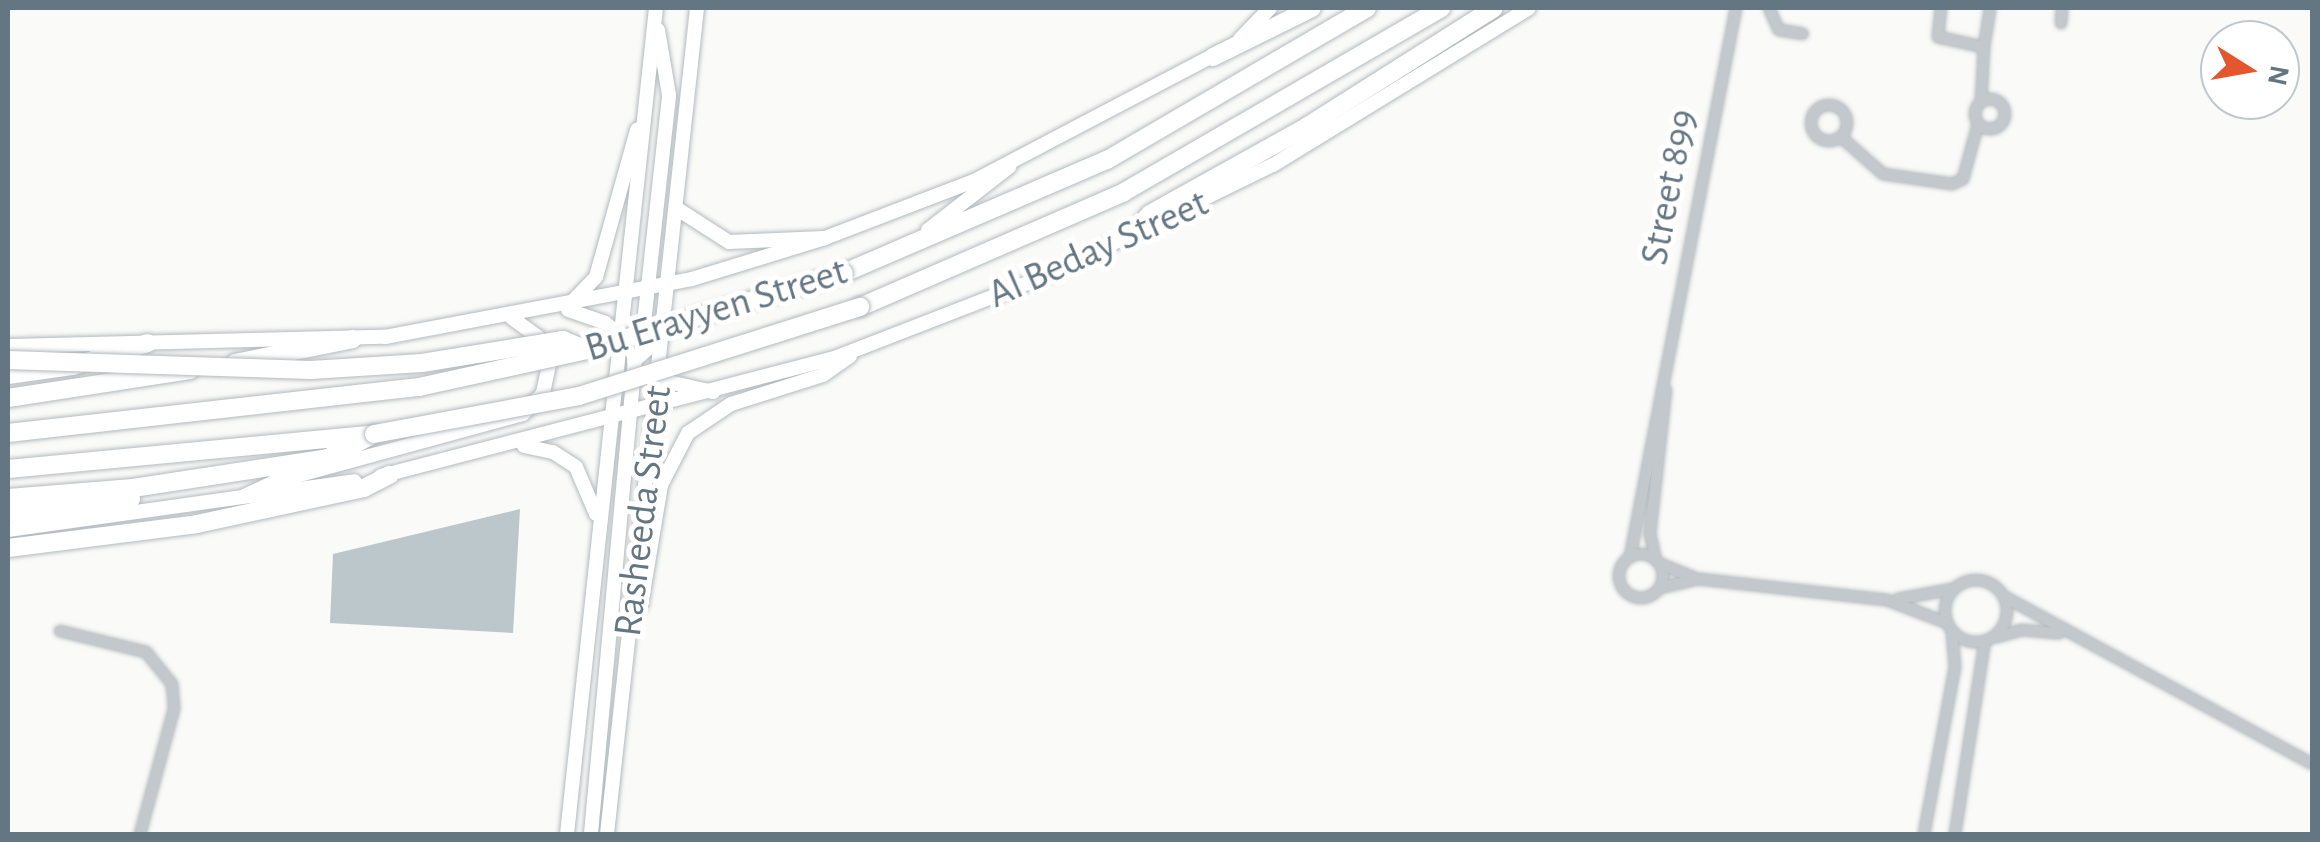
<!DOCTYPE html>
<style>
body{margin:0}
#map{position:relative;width:2320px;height:842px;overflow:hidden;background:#fafaf8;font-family:"Alegreya Sans",sans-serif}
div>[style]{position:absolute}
.water>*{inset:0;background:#bbc7cb}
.roads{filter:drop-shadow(0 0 2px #b3babf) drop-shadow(0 0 2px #b3babf)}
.street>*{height:10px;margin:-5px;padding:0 5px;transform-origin:5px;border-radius:5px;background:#c3c8cc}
.street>.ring{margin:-5px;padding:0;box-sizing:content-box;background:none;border:10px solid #c3c8cc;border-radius:50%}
.secondary>*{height:14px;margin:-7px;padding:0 7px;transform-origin:7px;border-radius:7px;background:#fff}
.highway>*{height:18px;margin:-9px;padding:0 9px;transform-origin:9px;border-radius:9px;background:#fff}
.bridges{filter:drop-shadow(0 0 2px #b4b9bd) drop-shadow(0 0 2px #b4b9bd)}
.highway-bridge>*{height:18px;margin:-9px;padding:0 9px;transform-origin:9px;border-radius:9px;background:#fff}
span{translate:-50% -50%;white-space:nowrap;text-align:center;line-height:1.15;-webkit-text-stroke:10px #fff;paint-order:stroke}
.street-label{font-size:40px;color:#657683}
.frame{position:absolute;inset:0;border:10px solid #657683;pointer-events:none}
.north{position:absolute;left:2200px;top:20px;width:100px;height:100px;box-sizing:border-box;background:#fff;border:2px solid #c1c8cd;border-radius:50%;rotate:101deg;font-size:28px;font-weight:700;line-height:40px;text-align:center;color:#657683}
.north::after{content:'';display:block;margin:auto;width:35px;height:45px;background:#e4572e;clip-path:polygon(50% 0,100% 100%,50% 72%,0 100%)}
</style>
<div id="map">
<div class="water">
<i style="clip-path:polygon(520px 509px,513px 633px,330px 623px,333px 554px)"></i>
</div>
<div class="roads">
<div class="street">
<i style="left:1769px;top:8px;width:24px;rotate:66deg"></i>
<i style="left:1779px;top:30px;width:24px;rotate:9deg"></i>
<i style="left:1941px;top:8px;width:29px;rotate:96deg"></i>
<i style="left:1938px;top:37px;width:47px;rotate:12.3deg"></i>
<i style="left:1984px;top:47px;width:55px;rotate:93.1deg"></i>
<i style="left:2061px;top:23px;width:15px;rotate:-86deg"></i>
<i style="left:1984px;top:47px;width:39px;rotate:-81deg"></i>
<i class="ring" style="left:1975px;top:99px;width:20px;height:20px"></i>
<i class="ring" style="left:1811px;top:105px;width:26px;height:26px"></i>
<i style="left:1841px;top:137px;width:56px;rotate:41.4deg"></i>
<i style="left:1883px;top:174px;width:70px;rotate:8.2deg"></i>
<i style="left:1952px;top:184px;width:12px;rotate:-24deg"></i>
<i style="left:1963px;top:179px;width:57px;rotate:-74.7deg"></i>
<i class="ring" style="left:1619px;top:554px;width:34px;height:34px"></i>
<i style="left:1630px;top:557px;width:559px;rotate:-79.07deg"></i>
<i style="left:1656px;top:560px;width:27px;rotate:-103deg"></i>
<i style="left:1650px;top:534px;width:145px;rotate:-83.7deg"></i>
<i style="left:1658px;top:563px;width:38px;rotate:22deg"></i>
<i class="ring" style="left:1945px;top:580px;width:52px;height:52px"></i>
<i style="left:1659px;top:588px;width:41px;rotate:-12.7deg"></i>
<i style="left:1699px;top:579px;width:189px;rotate:6.4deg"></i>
<i style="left:1887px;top:600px;width:64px;rotate:21deg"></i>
<i style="left:2005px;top:597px;width:349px;rotate:28.5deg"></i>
<i style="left:1898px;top:599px;width:56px;rotate:-10.3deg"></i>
<i style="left:60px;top:631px;width:89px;rotate:13.7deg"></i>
<i style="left:146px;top:652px;width:41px;rotate:50.9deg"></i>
<i style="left:172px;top:684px;width:25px;rotate:85deg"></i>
<i style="left:174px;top:709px;width:130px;rotate:105.2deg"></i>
<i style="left:1997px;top:637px;width:26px;rotate:-16deg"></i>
<i style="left:2022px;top:630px;width:37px;rotate:5deg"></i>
<i style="left:1924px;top:834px;width:170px;rotate:-79.5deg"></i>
<i style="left:1955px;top:667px;width:36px;rotate:-95deg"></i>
<i style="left:1955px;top:834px;width:195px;rotate:-81.2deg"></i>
</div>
<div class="secondary">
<i style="left:1240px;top:39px;width:43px;rotate:-45.9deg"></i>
<i style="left:679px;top:210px;width:59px;rotate:32.6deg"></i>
<i style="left:729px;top:242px;width:95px;rotate:-2.4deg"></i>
<i style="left:928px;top:230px;width:103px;rotate:-37.9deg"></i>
<i style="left:569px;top:305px;width:39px;rotate:-46deg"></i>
<i style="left:596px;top:277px;width:153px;rotate:-74.4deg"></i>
<i style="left:568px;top:310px;width:39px;rotate:19deg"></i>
<i style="left:605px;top:323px;width:28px;rotate:38deg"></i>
<i style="left:627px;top:340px;width:21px;rotate:67deg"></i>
<i style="left:635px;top:359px;width:477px;rotate:95.3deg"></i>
<i style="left:642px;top:341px;width:247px;rotate:-83.7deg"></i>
<i style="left:669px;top:95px;width:66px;rotate:-99.6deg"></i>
<i style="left:8px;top:346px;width:377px;rotate:-1.4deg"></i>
<i style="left:385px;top:337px;width:312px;rotate:-10.7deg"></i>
<i style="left:692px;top:279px;width:139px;rotate:-17.1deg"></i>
<i style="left:825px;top:238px;width:162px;rotate:-21deg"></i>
<i style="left:976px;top:180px;width:278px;rotate:-27.7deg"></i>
<i style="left:634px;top:361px;width:48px;rotate:-41.6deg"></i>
<i style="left:651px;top:378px;width:64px;rotate:12.7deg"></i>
<i style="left:524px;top:446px;width:30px;rotate:12deg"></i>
<i style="left:553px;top:452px;width:27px;rotate:33deg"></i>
<i style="left:576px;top:467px;width:51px;rotate:66.9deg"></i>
<i style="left:381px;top:476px;width:471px;rotate:-14.6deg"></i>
<i style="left:837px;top:357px;width:226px;rotate:-21.2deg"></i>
<i style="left:1048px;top:275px;width:250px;rotate:-26.1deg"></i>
<i style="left:1273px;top:165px;width:300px;rotate:-31.5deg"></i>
<i style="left:244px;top:496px;width:33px;rotate:-25deg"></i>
<i style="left:274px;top:482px;width:258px;rotate:-15.3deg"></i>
<i style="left:523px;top:414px;width:29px;rotate:-46deg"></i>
<i style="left:543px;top:393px;width:29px;rotate:-78deg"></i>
<i style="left:549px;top:365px;width:30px;rotate:-111deg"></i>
<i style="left:538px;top:337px;width:32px;rotate:-144deg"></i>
<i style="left:8px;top:530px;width:350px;rotate:-8deg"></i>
<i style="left:641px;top:605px;width:122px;rotate:-80.5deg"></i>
<i style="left:661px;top:485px;width:59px;rotate:-62.6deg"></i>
<i style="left:688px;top:433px;width:52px;rotate:-34deg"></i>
<i style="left:731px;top:404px;width:96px;rotate:-17.5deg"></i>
<i style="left:823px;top:375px;width:33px;rotate:-35deg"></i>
<i style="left:567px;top:834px;width:831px;rotate:-83.85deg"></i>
<i style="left:607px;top:834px;width:831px;rotate:-83.78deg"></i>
</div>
<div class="highway">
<i style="left:1213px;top:57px;width:110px;rotate:-26.3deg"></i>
<i style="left:1133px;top:233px;width:25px;rotate:-48deg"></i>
<i style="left:1150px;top:214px;width:179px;rotate:-29.1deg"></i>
<i style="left:1306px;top:127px;width:222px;rotate:-32.3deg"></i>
<i style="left:844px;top:273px;width:286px;rotate:-23.3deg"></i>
<i style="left:1107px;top:160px;width:301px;rotate:-30.3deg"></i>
<i style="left:860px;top:307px;width:288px;rotate:-23.5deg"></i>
<i style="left:1124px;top:192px;width:367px;rotate:-30.1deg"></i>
<i style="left:235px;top:363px;width:120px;rotate:-11.5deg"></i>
<i style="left:8px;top:375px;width:66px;rotate:-7.9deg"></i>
<i style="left:73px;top:366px;width:78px;rotate:-17deg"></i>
<i style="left:8px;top:398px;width:184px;rotate:-8.7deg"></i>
<i style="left:8px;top:469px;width:364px;rotate:-5.4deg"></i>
<i style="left:8px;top:498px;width:125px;rotate:-4.6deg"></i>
<i style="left:133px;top:488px;width:197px;rotate:-8.7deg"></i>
<i style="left:328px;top:458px;width:52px;rotate:-27.6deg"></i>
<i style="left:8px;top:514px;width:124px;rotate:-7deg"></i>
<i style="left:8px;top:548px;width:191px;rotate:-7.2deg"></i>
<i style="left:197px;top:524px;width:171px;rotate:-12.2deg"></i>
<i style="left:364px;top:488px;width:29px;rotate:-27deg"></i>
</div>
</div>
<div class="bridges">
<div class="highway-bridge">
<i style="left:8px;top:360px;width:303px;rotate:1.9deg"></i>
<i style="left:311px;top:370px;width:111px;rotate:-3.6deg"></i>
<i style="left:422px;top:363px;width:143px;rotate:-9.3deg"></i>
<i style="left:563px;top:340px;width:26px;rotate:23deg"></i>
<i style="left:8px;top:433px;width:414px;rotate:-6.4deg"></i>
<i style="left:419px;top:387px;width:172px;rotate:-12.4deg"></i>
<i style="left:587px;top:350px;width:268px;rotate:-16.7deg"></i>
<i style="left:374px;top:434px;width:208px;rotate:-10.5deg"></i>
<i style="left:579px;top:396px;width:295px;rotate:-17.6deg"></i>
</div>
</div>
<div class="street-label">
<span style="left:1669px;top:187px;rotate:-79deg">Street 899</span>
<span style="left:1098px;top:249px;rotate:-24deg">Al Beday Street</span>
<span style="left:716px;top:310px;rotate:-17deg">Bu Erayyen Street</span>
<span style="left:643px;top:511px;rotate:-83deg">Rasheeda Street</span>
</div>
<div class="frame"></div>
<div class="north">N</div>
</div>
